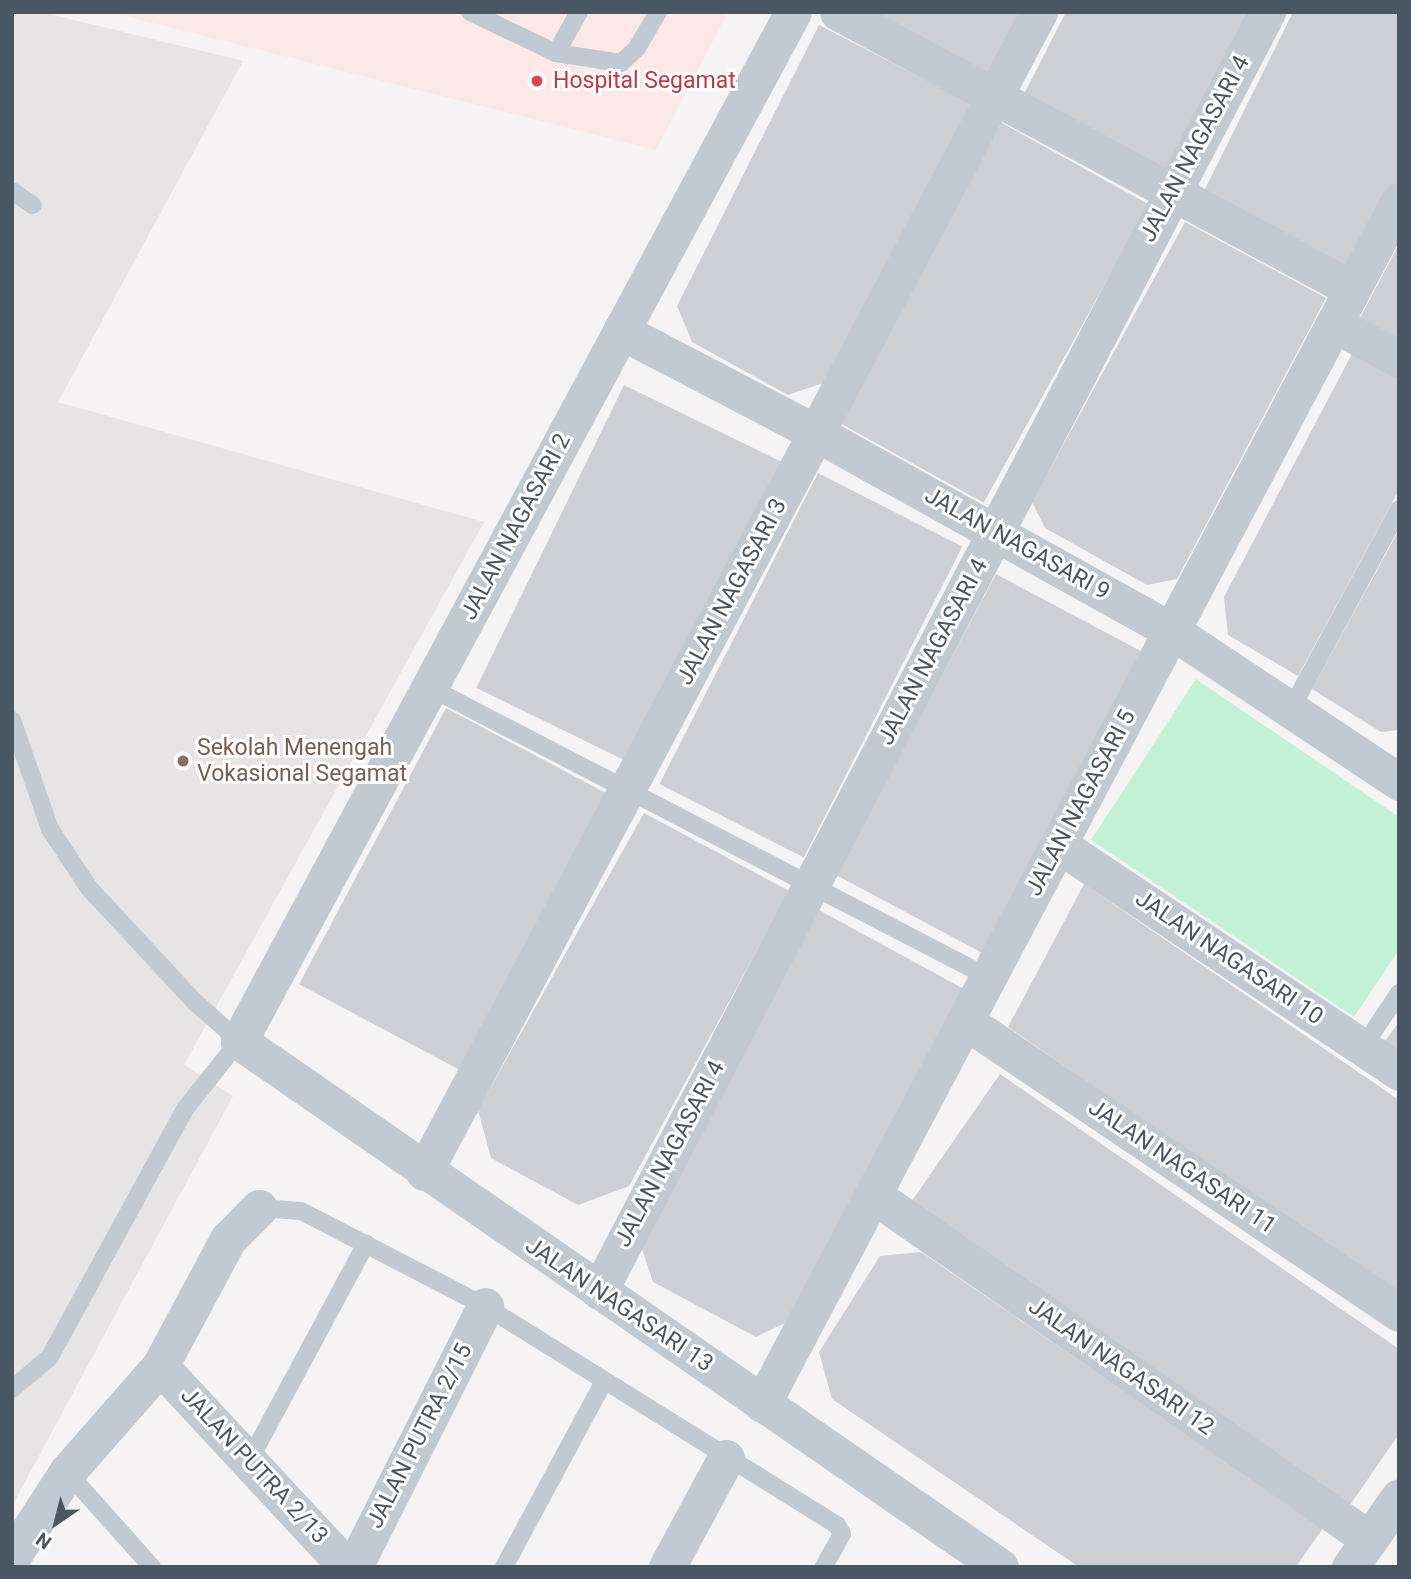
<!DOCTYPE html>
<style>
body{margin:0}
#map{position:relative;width:1411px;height:1579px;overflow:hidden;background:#f5f3f3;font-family:Roboto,sans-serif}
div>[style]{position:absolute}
.education>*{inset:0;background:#e6e4e5}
.medical>*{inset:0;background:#fce8e6}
.green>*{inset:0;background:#c3f1d5}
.building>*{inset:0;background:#cdcfd5;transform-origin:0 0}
.lane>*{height:18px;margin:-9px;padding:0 9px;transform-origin:9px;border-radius:9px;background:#c1cad2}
.street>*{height:37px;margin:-18.5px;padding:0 18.5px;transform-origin:18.5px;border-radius:18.5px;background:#c1cad2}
.dots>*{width:19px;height:19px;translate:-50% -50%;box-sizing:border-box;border:4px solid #fff;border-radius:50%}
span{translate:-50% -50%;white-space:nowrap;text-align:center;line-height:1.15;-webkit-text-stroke:6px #fff;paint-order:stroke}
.health-label{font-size:23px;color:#be3a42}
.left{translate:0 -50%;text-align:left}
.street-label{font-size:23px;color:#4a5661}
.education-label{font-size:23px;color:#785e54}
.frame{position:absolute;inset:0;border:14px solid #4a5661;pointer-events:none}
.north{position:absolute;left:21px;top:1488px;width:70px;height:70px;-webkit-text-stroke:5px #fff;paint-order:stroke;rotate:215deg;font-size:19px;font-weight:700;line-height:28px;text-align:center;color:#4a5661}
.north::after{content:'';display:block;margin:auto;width:24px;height:32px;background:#4a5661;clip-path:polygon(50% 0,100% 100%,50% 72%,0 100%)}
</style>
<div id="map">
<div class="education">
<i style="clip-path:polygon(12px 12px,41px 12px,243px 61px,58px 402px,484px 522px,184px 1065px,233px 1096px,12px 1506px)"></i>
</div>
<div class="medical">
<i style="clip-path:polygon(109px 12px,728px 12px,656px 150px)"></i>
</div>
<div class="green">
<i style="clip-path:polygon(1196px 679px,1399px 817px,1399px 950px,1354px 1017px,1091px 840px)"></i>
</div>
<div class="building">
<i style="clip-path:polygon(873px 12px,1020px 12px,986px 75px)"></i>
<i style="clip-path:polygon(1066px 12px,1250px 12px,1167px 174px,1023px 96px)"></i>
<i style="clip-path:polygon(1293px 12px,1399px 12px,1399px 193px,1360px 275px,1202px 195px)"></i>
<i style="clip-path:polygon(819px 25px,974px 105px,829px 381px,788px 395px,692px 342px,677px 306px)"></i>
<i style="left:1002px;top:123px;width:168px;height:341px;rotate:29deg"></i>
<i style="clip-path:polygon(1185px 222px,1326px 298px,1177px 579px,1147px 585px,1045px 528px,1032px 502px)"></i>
<i style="clip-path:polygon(1399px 244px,1399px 343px,1358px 322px)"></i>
<i style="clip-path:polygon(1354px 350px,1399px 374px,1399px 490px,1298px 676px,1228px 635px,1224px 597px)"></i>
<i style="left:624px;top:385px;width:178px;height:337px;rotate:26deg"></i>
<i style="left:818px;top:473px;width:162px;height:349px;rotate:27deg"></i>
<i style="clip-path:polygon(1399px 530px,1399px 730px,1381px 732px,1312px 689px)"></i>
<i style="left:996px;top:574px;width:166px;height:341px;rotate:28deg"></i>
<i style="left:446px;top:708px;width:187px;height:313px;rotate:28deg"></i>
<i style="clip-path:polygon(644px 813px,789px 891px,629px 1186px,578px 1205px,491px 1158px,478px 1110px)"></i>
<i style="clip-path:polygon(1084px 884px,1399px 1100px,1399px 1296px,1008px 1027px)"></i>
<i style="clip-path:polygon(817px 909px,964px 989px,787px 1322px,756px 1337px,653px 1282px,640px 1243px)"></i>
<i style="clip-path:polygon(1399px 1022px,1399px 1050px,1385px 1041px)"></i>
<i style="clip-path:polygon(1000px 1074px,1399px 1349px,1399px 1434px,1350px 1505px,911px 1202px)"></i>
<i style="clip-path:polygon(921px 1252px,1323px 1528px,1296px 1567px,1079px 1567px,832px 1399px,819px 1352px,880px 1256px)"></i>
</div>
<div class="lane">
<i style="left:470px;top:12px;width:95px;rotate:25.5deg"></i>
<i style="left:556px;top:53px;width:66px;rotate:8.7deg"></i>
<i style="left:621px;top:63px;width:22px;rotate:-43deg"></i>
<i style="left:637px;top:48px;width:42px;rotate:-59.7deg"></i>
<i style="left:556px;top:53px;width:47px;rotate:-60.7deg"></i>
<i style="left:12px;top:191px;width:25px;rotate:34deg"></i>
<i style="left:429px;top:687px;width:630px;rotate:27.42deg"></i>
<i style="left:1291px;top:709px;width:227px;rotate:-61.6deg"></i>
<i style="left:12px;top:720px;width:115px;rotate:70.8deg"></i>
<i style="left:50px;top:829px;width:71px;rotate:56.5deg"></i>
<i style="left:89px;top:888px;width:156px;rotate:47.1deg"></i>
<i style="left:195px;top:1002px;width:59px;rotate:41.6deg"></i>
<i style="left:239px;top:1041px;width:87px;rotate:128.5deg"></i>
<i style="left:185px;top:1109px;width:282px;rotate:118.6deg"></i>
<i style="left:50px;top:1357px;width:50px;rotate:139.9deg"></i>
<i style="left:1363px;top:1047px;width:65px;rotate:-56.3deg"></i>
<i style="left:259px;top:1208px;width:42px;rotate:4.1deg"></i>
<i style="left:301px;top:1211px;width:207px;rotate:27.3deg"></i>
<i style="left:485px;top:1306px;width:415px;rotate:31.9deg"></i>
<i style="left:837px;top:1525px;width:10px;rotate:61deg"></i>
<i style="left:842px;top:1534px;width:38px;rotate:119deg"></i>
<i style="left:249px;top:1461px;width:247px;rotate:-61.7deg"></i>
<i style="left:67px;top:1472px;width:127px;rotate:48.2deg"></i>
<i style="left:504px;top:1567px;width:211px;rotate:-61.7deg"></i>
</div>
<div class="street">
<i style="left:793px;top:12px;width:1169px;rotate:118.3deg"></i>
<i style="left:239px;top:1041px;width:925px;rotate:34.65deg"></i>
<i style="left:838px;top:12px;width:584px;rotate:28.32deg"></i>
<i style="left:1334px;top:324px;width:74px;rotate:28.3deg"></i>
<i style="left:621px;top:331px;width:220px;rotate:27.6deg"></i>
<i style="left:816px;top:433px;width:407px;rotate:29.1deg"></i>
<i style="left:1172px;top:631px;width:273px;rotate:33.6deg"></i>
<i style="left:1059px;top:845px;width:409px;rotate:33.7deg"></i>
<i style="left:965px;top:1021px;width:523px;rotate:33.93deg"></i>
<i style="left:424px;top:1172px;width:1313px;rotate:-62.07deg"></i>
<i style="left:873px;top:1195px;width:604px;rotate:34.74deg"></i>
<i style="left:599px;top:1291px;width:1443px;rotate:-62.42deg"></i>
<i style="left:160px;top:1366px;width:275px;rotate:47.1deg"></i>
<i style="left:762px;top:1404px;width:1361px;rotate:-62.1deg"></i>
<i style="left:12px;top:1557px;width:101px;rotate:-57.1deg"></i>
<i style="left:67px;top:1472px;width:141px;rotate:-48.7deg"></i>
<i style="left:160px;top:1366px;width:144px;rotate:-61.8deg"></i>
<i style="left:228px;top:1239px;width:44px;rotate:-45deg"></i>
<i style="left:354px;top:1567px;width:292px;rotate:-63.3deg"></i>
<i style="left:667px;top:1567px;width:124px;rotate:-61.6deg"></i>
<i style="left:1350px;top:1567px;width:85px;rotate:-55deg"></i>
</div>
<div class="dots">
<i style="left:537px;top:81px;background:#e0444e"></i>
<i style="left:183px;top:761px;background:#8d6e63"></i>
</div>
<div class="health-label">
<span class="left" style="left:553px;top:81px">Hospital Segamat</span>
</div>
<div class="street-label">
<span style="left:1195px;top:149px;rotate:-62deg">JALAN NAGASARI 4</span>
<span style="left:516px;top:527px;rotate:-62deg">JALAN NAGASARI 2</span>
<span style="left:1017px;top:544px;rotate:29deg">JALAN NAGASARI 9</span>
<span style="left:732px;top:592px;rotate:-62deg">JALAN NAGASARI 3</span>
<span style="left:933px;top:652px;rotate:-62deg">JALAN NAGASARI 4</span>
<span style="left:1081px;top:803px;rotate:-62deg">JALAN NAGASARI 5</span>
<span style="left:1229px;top:958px;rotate:34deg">JALAN NAGASARI 10</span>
<span style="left:670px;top:1154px;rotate:-62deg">JALAN NAGASARI 4</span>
<span style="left:1182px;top:1167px;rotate:34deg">JALAN NAGASARI 11</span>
<span style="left:619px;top:1305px;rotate:34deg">JALAN NAGASARI 13</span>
<span style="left:1121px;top:1367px;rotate:35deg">JALAN NAGASARI 12</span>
<span style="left:420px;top:1436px;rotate:-63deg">JALAN PUTRA 2/15</span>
<span style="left:254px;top:1466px;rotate:47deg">JALAN PUTRA 2/13</span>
</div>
<div class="education-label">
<span class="left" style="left:197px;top:761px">Sekolah Menengah<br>Vokasional Segamat</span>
</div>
<div class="frame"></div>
<div class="north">N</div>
</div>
